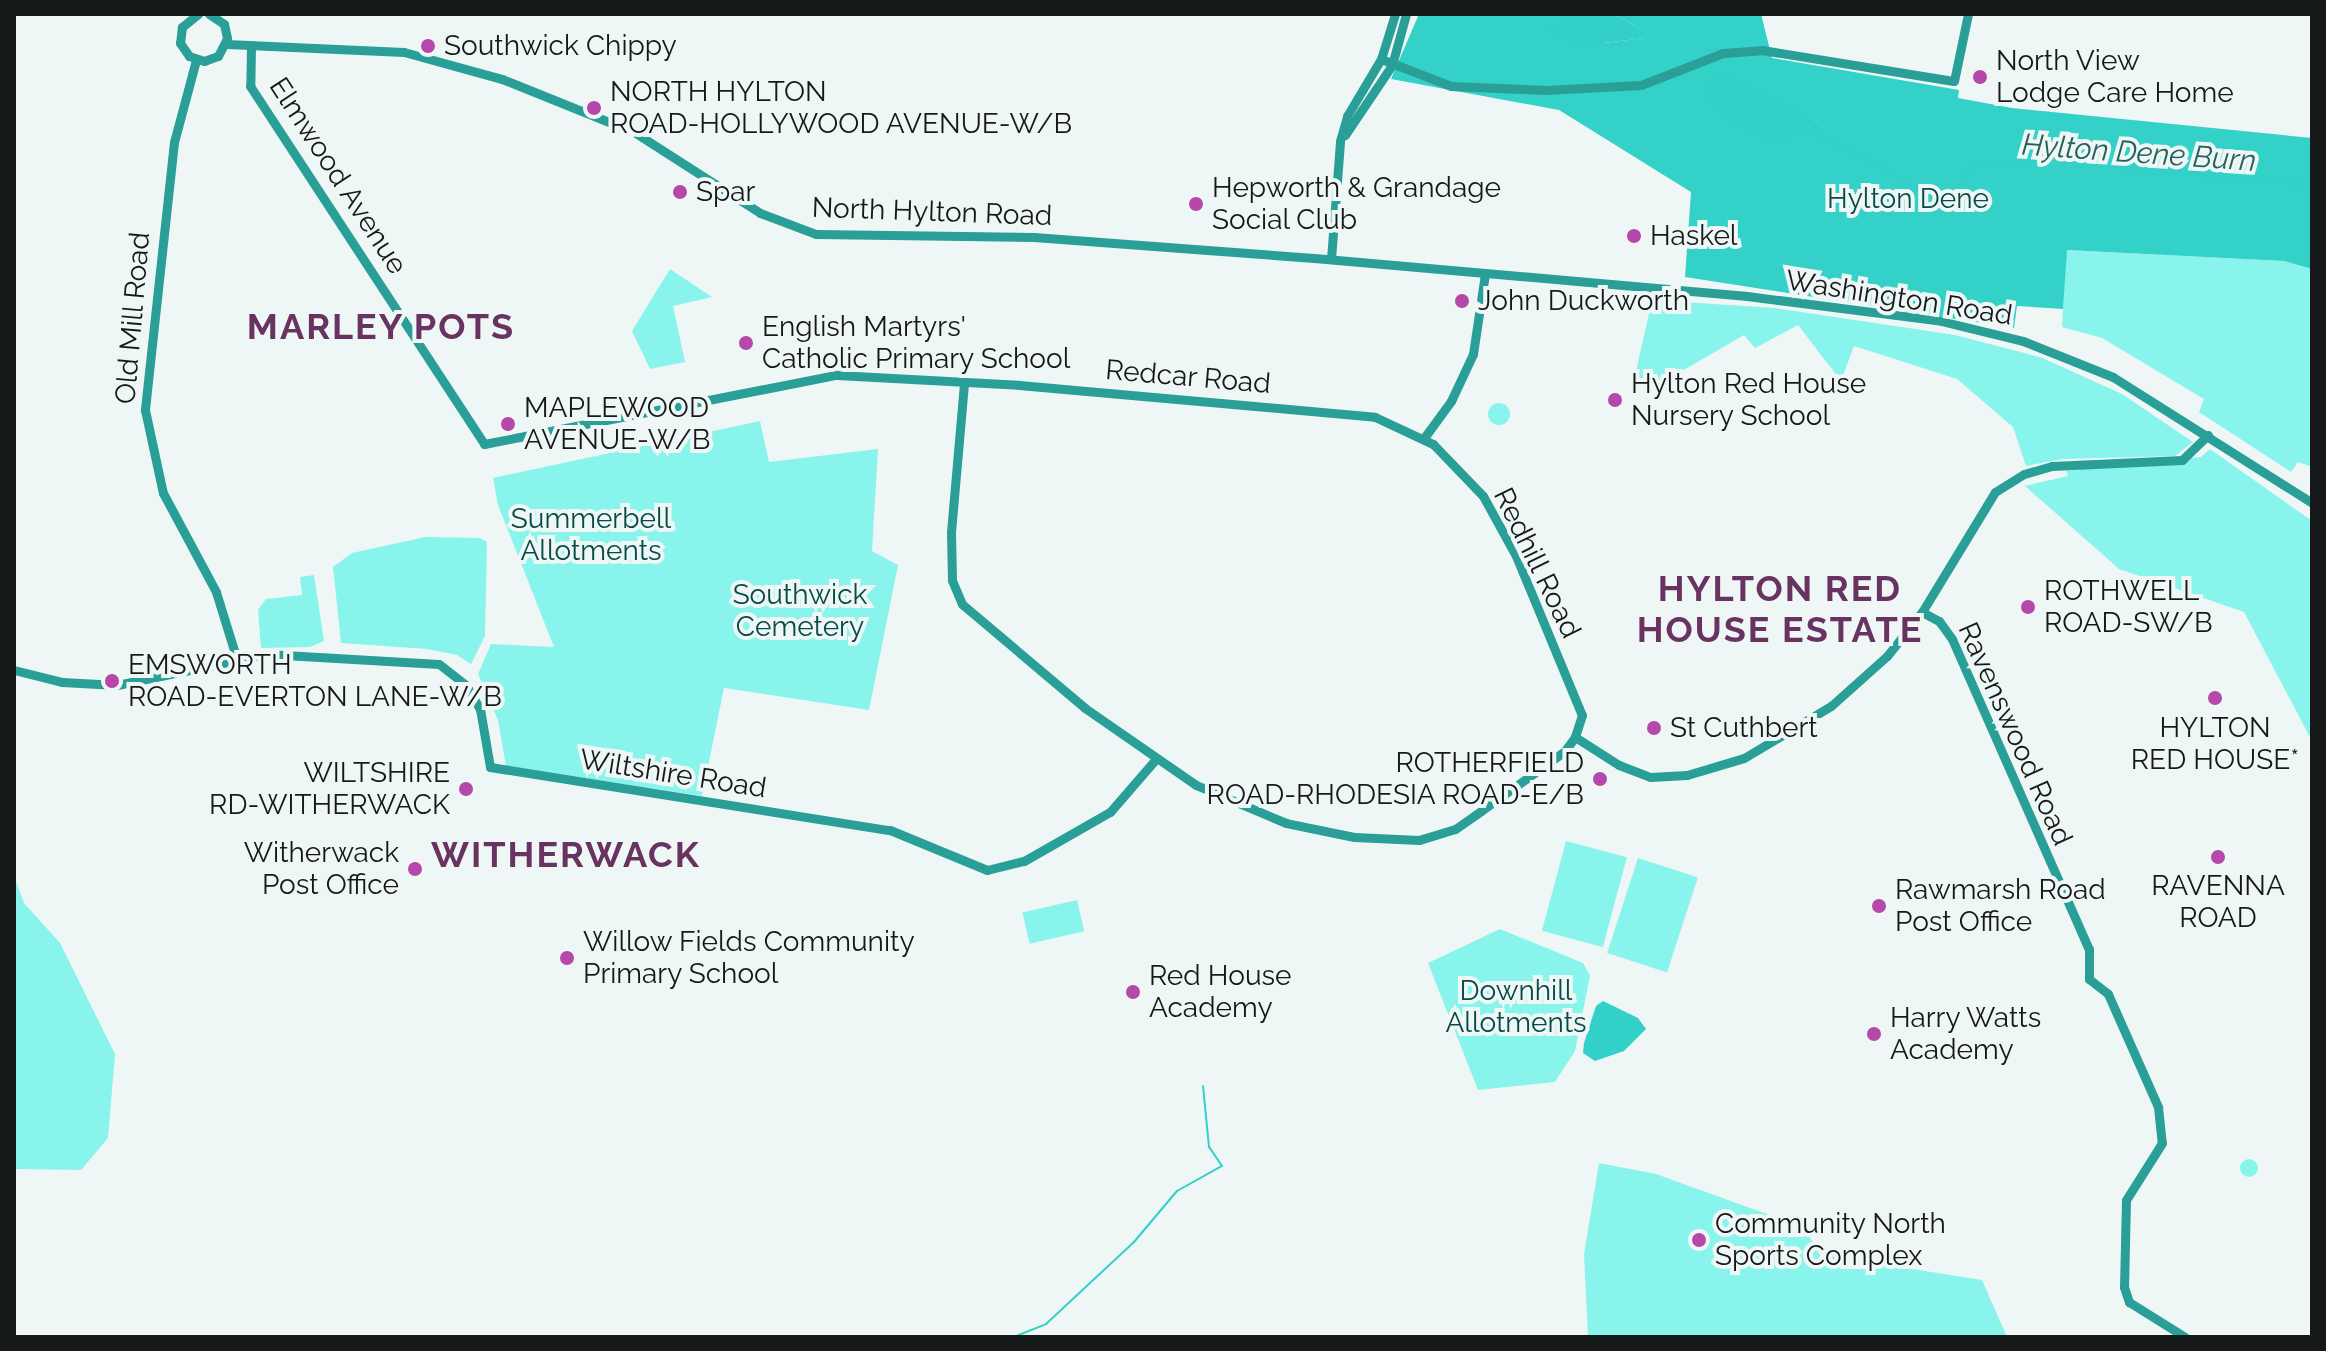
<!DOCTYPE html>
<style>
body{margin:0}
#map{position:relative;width:2326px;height:1351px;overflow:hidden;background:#eff7f6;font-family:Raleway,sans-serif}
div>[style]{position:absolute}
.green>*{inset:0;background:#89f4ec;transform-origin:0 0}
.round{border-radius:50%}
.forest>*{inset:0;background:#34d1c8}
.water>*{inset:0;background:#32d0c6}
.stream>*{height:2px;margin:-1px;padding:0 1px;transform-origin:1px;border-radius:1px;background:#32d0c6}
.secondary>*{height:9px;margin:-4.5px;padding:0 4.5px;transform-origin:4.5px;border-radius:4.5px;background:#299f98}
.dots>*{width:22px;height:22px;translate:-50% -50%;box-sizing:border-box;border:4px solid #eff7f6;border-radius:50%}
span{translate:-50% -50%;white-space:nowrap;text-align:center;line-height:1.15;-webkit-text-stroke:8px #eff7f6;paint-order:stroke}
.poi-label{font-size:28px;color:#161919}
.left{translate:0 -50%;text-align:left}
.right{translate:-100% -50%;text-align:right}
.street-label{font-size:28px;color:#161919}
.park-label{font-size:28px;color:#074b47}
.water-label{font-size:30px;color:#25625d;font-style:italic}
.district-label{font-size:36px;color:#693361;font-weight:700;letter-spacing:2px}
.frame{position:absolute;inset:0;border:16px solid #161919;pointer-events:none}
</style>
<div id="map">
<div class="green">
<i style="clip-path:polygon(2066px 250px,2284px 261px,2312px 269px,2312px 467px,2298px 462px,2291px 472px,2199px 412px,2204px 399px,2102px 338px,2062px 327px)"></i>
<i style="clip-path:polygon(670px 269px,712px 297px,673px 306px,685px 362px,650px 369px,632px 331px)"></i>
<i style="clip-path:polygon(1652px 300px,1775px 308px,1955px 335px,2040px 357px,2122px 394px,2193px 442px,2175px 456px,2062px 459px,2026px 466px,2013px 427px,1957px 379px,1854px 346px,1841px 381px,1798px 325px,1755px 348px,1744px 335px,1646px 392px,1636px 371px)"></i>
<i class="round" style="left:1488px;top:403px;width:22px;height:22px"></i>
<i style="clip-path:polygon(760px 421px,769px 462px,878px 449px,872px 551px,898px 565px,869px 710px,724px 688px,702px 796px,506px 766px,498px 720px,478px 674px,491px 644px,554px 647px,498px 505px,493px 478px)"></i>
<i style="clip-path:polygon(2210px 449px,2312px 521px,2312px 741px,2244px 612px,2119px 569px,2025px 486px,2068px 476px,2066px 471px,2201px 457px)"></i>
<i style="clip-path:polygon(425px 537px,480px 538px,487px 542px,485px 636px,471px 664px,457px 655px,427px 649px,341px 643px,333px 567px,352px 553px)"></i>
<i style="clip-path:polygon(314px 575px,324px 641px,310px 647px,261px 648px,258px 610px,266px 599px,302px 595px,300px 577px)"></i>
<i style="left:1566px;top:841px;width:63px;height:93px;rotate:15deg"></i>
<i style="left:1638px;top:858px;width:63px;height:100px;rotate:18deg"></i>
<i style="clip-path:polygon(14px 876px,24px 903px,60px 943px,115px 1054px,108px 1138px,81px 1170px,14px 1169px)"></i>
<i style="left:1077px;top:900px;width:32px;height:56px;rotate:77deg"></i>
<i style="clip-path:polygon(1500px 929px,1583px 963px,1590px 976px,1575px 1051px,1555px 1082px,1478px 1090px,1428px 963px)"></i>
<i class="round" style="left:2240px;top:1159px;width:18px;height:18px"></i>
<i style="clip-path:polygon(1599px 1163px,1656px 1174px,1800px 1226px,1824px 1255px,1982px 1280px,2007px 1337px,1588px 1337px,1584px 1254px)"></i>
</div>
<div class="forest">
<i style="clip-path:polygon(evenodd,1419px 14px,1564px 14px,1549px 28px,1604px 43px,1644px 38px,1635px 25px,1613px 14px,1761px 14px,1772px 58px,1959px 90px,1958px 98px,2012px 108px,2312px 138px,2312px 269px,2284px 261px,2067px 250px,2063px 309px,2017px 306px,2014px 328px,1685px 277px,1691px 192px,1559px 110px,1391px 79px,1419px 14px,1718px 69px,1735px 80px,1819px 123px,1774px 139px,1718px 69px)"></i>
</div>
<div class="water">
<i style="clip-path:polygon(1564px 14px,1613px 14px,1635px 25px,1645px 38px,1579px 46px,1548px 28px)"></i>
<i style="clip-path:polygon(1718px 69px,1819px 123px,1817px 132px,1774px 139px,1753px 135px,1713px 108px,1707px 93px)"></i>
<i style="clip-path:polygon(1603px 1001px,1638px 1018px,1646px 1029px,1624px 1051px,1595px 1061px,1583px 1053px,1584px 1043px,1596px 1006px)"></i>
</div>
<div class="stream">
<i style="left:1816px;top:132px;width:110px;rotate:28.9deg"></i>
<i style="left:1912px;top:185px;width:48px"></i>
<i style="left:1960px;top:185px;width:25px;rotate:-58deg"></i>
<i style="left:1973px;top:164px;width:86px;rotate:-2deg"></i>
<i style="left:2059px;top:161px;width:254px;rotate:5.6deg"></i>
<i style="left:1014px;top:1337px;width:35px;rotate:-22deg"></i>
<i style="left:1046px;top:1324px;width:120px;rotate:-43deg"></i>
<i style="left:1134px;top:1242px;width:67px;rotate:-49.9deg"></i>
<i style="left:1177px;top:1191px;width:51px;rotate:-29.1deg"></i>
<i style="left:1222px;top:1166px;width:23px;rotate:-124deg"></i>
<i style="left:1209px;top:1147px;width:61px;rotate:-95.6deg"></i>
</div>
<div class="secondary">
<i style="left:198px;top:14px;width:21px;rotate:141deg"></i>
<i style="left:182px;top:27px;width:16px;rotate:97deg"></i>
<i style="left:180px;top:43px;width:16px;rotate:55deg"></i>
<i style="left:189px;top:56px;width:16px;rotate:18deg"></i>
<i style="left:204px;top:61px;width:15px;rotate:-20deg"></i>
<i style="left:218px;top:56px;width:20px;rotate:-63deg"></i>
<i style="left:227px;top:38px;width:14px;rotate:-102deg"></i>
<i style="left:224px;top:24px;width:18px;rotate:-146deg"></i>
<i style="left:226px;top:44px;width:178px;rotate:2.6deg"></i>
<i style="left:404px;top:52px;width:102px;rotate:15.4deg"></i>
<i style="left:502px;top:79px;width:142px;rotate:21.9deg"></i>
<i style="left:634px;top:132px;width:150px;rotate:32.7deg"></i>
<i style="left:760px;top:213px;width:60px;rotate:20.6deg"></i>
<i style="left:816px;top:234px;width:218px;rotate:0.8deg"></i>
<i style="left:1034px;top:237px;width:281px;rotate:4.3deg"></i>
<i style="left:1314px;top:258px;width:435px;rotate:5deg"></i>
<i style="left:1747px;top:296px;width:196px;rotate:7.3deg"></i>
<i style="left:1941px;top:321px;width:84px;rotate:13.7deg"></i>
<i style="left:2023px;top:341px;width:97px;rotate:21.8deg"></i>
<i style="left:2113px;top:377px;width:236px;rotate:32.3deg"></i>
<i style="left:251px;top:47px;width:39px;rotate:91deg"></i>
<i style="left:250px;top:86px;width:428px;rotate:56.8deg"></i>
<i style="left:484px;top:444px;width:360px;rotate:-11.1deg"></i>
<i style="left:837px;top:375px;width:182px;rotate:3.1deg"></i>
<i style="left:1019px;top:385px;width:357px;rotate:5.1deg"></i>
<i style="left:1375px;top:417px;width:64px;rotate:25deg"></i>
<i style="left:1433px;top:444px;width:72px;rotate:46.1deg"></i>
<i style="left:1483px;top:496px;width:68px;rotate:61.2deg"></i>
<i style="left:1516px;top:556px;width:172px;rotate:67.5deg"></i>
<i style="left:1582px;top:715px;width:23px;rotate:108deg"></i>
<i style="left:1575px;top:737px;width:17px;rotate:126deg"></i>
<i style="left:1565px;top:751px;width:103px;rotate:144.5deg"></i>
<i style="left:1481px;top:811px;width:32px;rotate:145deg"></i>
<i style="left:1455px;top:829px;width:38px;rotate:163deg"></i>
<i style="left:1419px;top:840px;width:65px;rotate:-177.4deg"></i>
<i style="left:1354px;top:837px;width:69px;rotate:-168.4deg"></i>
<i style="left:1286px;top:823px;width:98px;rotate:-157.1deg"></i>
<i style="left:1196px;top:785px;width:135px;rotate:-145.3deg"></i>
<i style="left:1085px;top:708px;width:161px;rotate:-139.8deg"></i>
<i style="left:962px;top:604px;width:26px;rotate:-113deg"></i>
<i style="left:952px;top:580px;width:48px;rotate:-91.2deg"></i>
<i style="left:951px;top:532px;width:150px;rotate:-85deg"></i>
<i style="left:1381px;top:59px;width:75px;rotate:21.1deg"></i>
<i style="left:1451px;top:86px;width:95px;rotate:2.4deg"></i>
<i style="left:1546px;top:90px;width:95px;rotate:-3deg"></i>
<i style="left:1641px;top:85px;width:88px;rotate:-21.3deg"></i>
<i style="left:1723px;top:53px;width:39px;rotate:-4deg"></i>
<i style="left:1762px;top:50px;width:194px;rotate:9.2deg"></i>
<i style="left:1954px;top:81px;width:68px;rotate:-78.2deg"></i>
<i style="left:196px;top:60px;width:85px;rotate:105deg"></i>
<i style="left:174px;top:142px;width:270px;rotate:96.2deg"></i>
<i style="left:145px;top:410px;width:85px;rotate:77.8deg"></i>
<i style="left:163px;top:493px;width:112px;rotate:61.8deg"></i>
<i style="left:216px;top:592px;width:71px;rotate:72.8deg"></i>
<i style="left:1345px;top:135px;width:84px;rotate:-56.1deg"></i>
<i style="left:1392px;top:65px;width:53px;rotate:-74.6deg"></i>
<i style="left:1331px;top:259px;width:118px;rotate:-85.6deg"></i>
<i style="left:1340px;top:141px;width:26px;rotate:-74deg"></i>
<i style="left:1347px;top:116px;width:66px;rotate:-59.2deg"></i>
<i style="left:1381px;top:59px;width:47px;rotate:-72.7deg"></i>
<i style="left:1424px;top:438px;width:46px;rotate:-53.9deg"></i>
<i style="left:1451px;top:401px;width:52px;rotate:-64.9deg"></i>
<i style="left:1473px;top:354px;width:81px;rotate:-81.5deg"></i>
<i style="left:1922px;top:612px;width:19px;rotate:28deg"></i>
<i style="left:1939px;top:621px;width:22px;rotate:54deg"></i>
<i style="left:1952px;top:639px;width:339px;rotate:66.2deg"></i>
<i style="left:2089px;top:949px;width:30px;rotate:90deg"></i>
<i style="left:2089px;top:979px;width:24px;rotate:38deg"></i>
<i style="left:2108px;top:994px;width:124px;rotate:66.1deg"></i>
<i style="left:2158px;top:1107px;width:36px;rotate:84deg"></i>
<i style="left:2162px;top:1143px;width:67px;rotate:122.3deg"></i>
<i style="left:2126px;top:1200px;width:87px;rotate:91.3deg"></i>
<i style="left:2124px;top:1287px;width:16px;rotate:72deg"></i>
<i style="left:2129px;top:1302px;width:66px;rotate:32deg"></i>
<i style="left:14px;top:670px;width:49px;rotate:14deg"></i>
<i style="left:62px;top:682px;width:55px;rotate:3.1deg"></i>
<i style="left:117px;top:685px;width:153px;rotate:-11.7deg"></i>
<i style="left:267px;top:654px;width:172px;rotate:3.3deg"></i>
<i style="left:439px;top:664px;width:34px;rotate:38deg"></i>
<i style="left:466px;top:685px;width:28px;rotate:60deg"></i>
<i style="left:480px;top:709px;width:59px;rotate:80.2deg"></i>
<i style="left:490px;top:767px;width:405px;rotate:9deg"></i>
<i style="left:890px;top:830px;width:105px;rotate:22.4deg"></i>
<i style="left:987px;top:870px;width:38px;rotate:-14deg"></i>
<i style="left:1024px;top:861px;width:99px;rotate:-29.7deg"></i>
<i style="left:1110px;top:812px;width:69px;rotate:-49.1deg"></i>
<i style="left:1575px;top:737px;width:52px;rotate:32.5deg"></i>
<i style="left:1619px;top:765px;width:33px;rotate:21deg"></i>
<i style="left:1650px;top:777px;width:37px;rotate:-3deg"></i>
<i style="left:1687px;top:775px;width:59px;rotate:-16.6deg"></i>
<i style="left:1744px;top:758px;width:101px;rotate:-30.9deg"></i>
<i style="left:1831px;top:706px;width:75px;rotate:-41.8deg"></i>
<i style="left:1887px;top:656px;width:56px;rotate:-51.5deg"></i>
<i style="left:1922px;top:612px;width:140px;rotate:-58.7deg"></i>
<i style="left:1995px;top:492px;width:34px;rotate:-32deg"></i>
<i style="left:2024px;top:474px;width:29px;rotate:-16deg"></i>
<i style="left:2052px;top:466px;width:130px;rotate:-2.6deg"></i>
<i style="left:2182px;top:460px;width:36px;rotate:-44deg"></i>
</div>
<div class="dots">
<i style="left:428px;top:46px;background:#b548a8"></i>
<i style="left:1980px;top:77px;background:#b548a8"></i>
<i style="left:594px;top:108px;background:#b548a8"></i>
<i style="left:680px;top:192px;background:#b548a8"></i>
<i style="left:1196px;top:204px;background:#b548a8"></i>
<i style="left:1634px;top:236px;background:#b548a8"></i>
<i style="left:1462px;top:301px;background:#b548a8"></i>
<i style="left:746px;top:343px;background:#b548a8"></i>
<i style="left:1615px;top:400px;background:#b548a8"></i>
<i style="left:508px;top:424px;background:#b548a8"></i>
<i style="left:2028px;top:607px;background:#b548a8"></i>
<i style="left:112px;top:681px;background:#b548a8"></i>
<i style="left:2215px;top:698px;background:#b548a8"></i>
<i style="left:1654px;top:728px;background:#b548a8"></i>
<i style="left:1600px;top:779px;background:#b548a8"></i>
<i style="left:466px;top:789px;background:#b548a8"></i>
<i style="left:2218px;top:857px;background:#b548a8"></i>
<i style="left:415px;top:869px;background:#b548a8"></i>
<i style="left:1879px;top:906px;background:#b548a8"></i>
<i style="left:567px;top:958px;background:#b548a8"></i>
<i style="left:1133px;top:992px;background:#b548a8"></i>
<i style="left:1874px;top:1034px;background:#b548a8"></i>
<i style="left:1699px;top:1240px;background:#b548a8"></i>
</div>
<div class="poi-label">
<span class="left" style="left:444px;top:46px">Southwick Chippy</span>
<span class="left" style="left:1996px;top:77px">North View<br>Lodge Care Home</span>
<span class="left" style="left:610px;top:108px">NORTH HYLTON<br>ROAD-HOLLYWOOD AVENUE-W/B</span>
<span class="left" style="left:1212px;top:204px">Hepworth &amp; Grandage<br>Social Club</span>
<span class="left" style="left:696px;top:192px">Spar</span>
<span class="left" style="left:1650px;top:236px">Haskel</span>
<span class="left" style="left:1478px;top:301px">John Duckworth</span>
<span class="left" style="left:762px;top:343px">English Martyrs'<br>Catholic Primary School</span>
<span class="left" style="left:1631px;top:400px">Hylton Red House<br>Nursery School</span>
<span class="left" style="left:524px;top:424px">MAPLEWOOD<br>AVENUE-W/B</span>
<span class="left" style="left:2044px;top:607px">ROTHWELL<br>ROAD-SW/B</span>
<span class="left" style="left:128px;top:681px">EMSWORTH<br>ROAD-EVERTON LANE-W/B</span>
<span class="left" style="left:1670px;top:728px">St Cuthbert</span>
<span style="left:2215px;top:744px">HYLTON<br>RED HOUSE*</span>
<span class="right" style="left:1584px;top:779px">ROTHERFIELD<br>ROAD-RHODESIA ROAD-E/B</span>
<span class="right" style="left:450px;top:789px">WILTSHIRE<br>RD-WITHERWACK</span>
<span class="right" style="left:399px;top:869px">Witherwack<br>Post Office</span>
<span style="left:2218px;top:902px">RAVENNA<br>ROAD</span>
<span class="left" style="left:1895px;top:906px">Rawmarsh Road<br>Post Office</span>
<span class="left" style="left:583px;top:958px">Willow Fields Community<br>Primary School</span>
<span class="left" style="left:1149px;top:992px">Red House<br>Academy</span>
<span class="left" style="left:1890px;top:1034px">Harry Watts<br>Academy</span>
<span class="left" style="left:1715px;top:1240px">Community North<br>Sports Complex</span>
</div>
<div class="street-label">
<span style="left:338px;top:176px;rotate:57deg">Elmwood Avenue</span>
<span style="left:932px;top:212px;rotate:2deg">North Hylton Road</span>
<span style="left:1899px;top:298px;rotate:9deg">Washington Road</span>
<span style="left:133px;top:318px;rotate:-85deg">Old Mill Road</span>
<span style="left:1188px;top:377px;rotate:5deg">Redcar Road</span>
<span style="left:1537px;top:563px;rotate:64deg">Redhill Road</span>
<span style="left:2015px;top:734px;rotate:66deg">Ravenswood Road</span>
<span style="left:673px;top:774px;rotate:9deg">Wiltshire Road</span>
</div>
<div class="park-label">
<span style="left:1908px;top:199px">Hylton Dene</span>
<span style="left:591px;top:535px">Summerbell<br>Allotments</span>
<span style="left:800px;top:611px">Southwick<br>Cemetery</span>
<span style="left:1516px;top:1007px">Downhill<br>Allotments</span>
</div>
<div class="water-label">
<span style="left:2139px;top:153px;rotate:4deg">Hylton Dene Burn</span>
</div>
<div class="district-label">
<span style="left:381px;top:327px">MARLEY POTS</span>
<span style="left:1780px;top:609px">HYLTON RED<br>HOUSE ESTATE</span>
<span style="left:566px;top:855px">WITHERWACK</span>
</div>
<div class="frame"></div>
</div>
